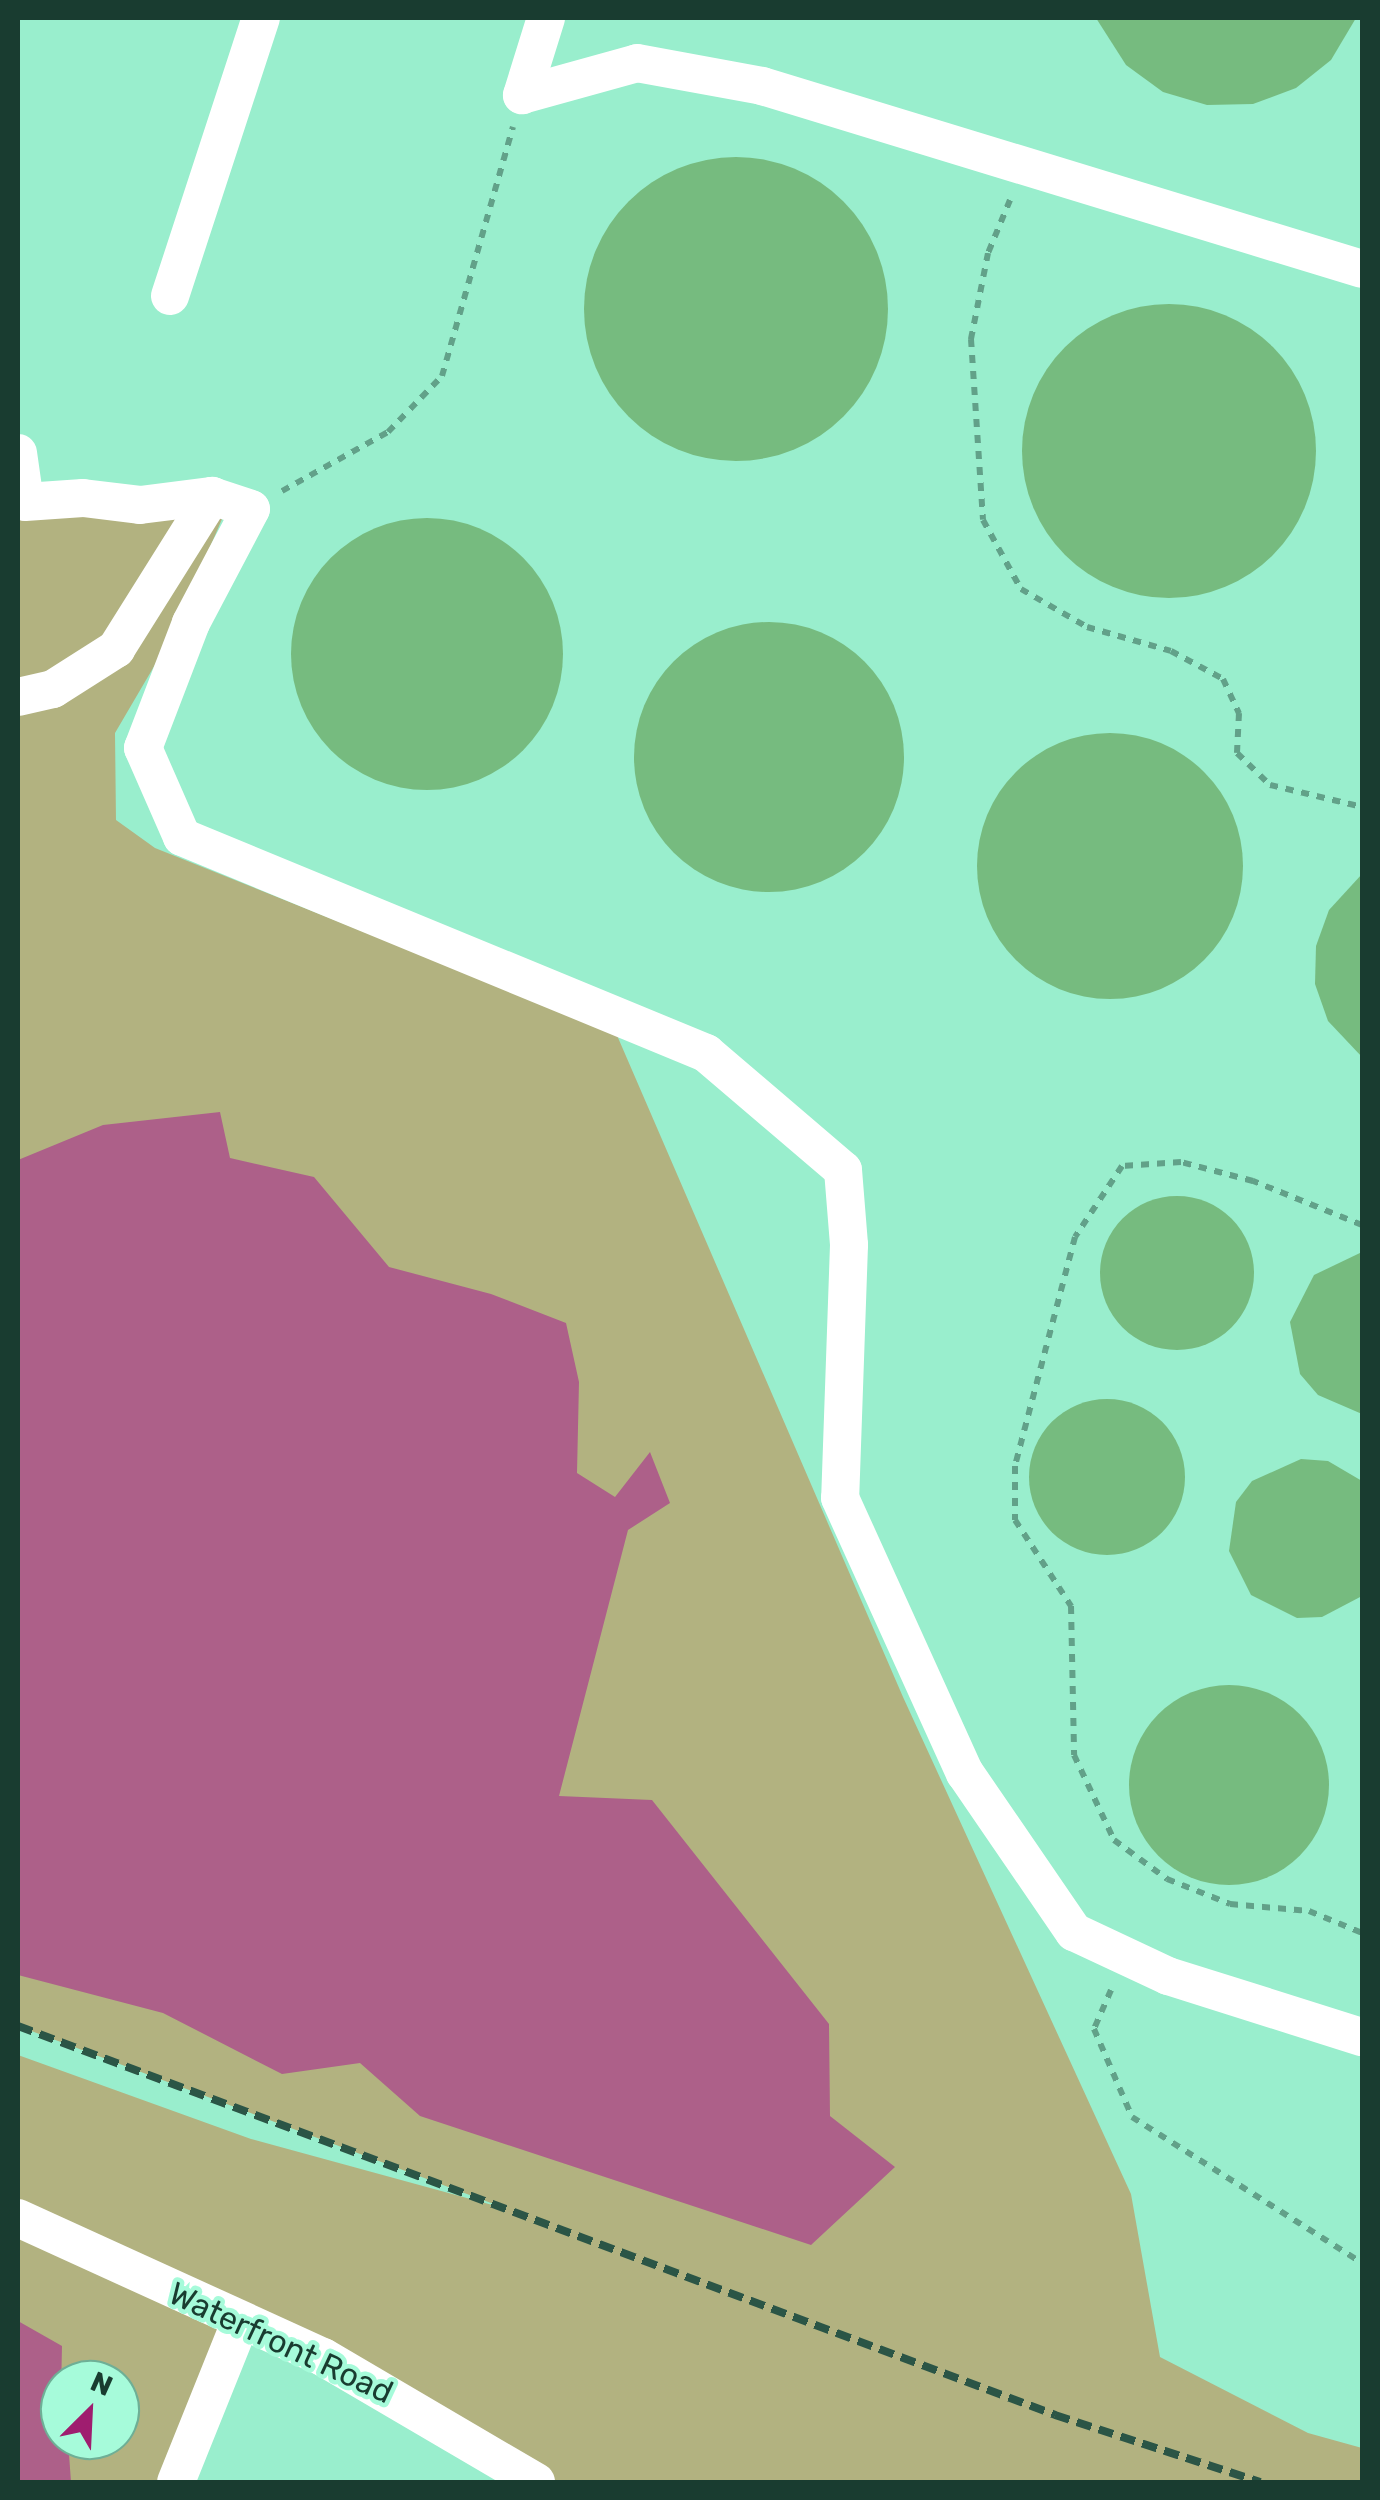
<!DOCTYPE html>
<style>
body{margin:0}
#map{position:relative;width:1380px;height:2500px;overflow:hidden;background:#99eecd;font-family:Rubik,sans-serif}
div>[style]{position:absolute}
.green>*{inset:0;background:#b2b280}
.water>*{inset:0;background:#ad6089}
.building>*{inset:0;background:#76bb7f}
.round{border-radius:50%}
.path>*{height:6px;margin-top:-3px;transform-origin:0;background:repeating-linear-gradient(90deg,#62a189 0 8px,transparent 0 16px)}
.minor>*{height:38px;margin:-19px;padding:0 19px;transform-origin:19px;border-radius:19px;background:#fff}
.rail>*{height:8px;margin-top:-4px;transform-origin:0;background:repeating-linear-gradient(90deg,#2b5546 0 15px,transparent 0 23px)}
span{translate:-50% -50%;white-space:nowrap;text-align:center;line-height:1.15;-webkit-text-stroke:9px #a6fbda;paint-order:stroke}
.street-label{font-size:32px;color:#193c30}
.frame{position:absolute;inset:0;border:20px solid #193c30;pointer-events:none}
.north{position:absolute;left:40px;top:2360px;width:100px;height:100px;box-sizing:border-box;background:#a6fbda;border:2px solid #6eaf96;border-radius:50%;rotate:24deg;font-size:28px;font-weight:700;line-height:40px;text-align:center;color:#193c30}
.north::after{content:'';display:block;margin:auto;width:35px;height:45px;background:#9f1d6f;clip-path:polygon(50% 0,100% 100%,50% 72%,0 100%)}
</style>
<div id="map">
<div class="green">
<i style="clip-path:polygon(evenodd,18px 504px,225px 512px,173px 634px,115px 733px,116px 820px,155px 848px,616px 1033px,903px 1697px,1131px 2194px,1160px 2357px,1308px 2433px,1362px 2448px,1362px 2482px,536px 2482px,241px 2324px,176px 2482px,18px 2482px,18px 2055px,251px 2139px,507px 2209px,18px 2026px,18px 504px,60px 2380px,120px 2380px,120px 2440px,60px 2440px,60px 2380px)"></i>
</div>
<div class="water">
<i style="clip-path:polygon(220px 1112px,230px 1158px,314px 1177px,389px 1267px,491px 1294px,566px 1323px,579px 1382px,577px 1473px,615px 1497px,650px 1452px,670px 1503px,628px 1530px,559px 1796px,652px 1800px,829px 2024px,830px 2116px,895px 2167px,811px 2245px,420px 2116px,360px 2063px,282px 2074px,163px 2013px,18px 1975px,18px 1160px,103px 1125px)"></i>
<i style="clip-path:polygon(18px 2321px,62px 2346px,60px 2440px,68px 2440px,71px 2482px,18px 2482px)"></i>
</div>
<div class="building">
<i style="clip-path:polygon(1096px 18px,1356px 18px,1331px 60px,1296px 88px,1253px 104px,1207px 105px,1163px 92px,1126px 65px)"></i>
<i class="round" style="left:584px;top:157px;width:304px;height:304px"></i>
<i class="round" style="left:1022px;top:304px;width:294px;height:294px"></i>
<i class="round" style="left:291px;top:518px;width:272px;height:272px"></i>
<i class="round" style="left:634px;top:622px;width:270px;height:270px"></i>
<i class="round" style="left:977px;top:733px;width:266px;height:266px"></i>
<i style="clip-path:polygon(1362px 874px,1362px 1057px,1328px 1021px,1315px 984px,1316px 946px,1329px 910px)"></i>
<i class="round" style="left:1100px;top:1196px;width:154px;height:154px"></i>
<i style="clip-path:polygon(1362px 1252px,1362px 1414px,1318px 1395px,1300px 1374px,1290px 1322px,1314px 1275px)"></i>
<i class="round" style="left:1029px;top:1399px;width:156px;height:156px"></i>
<i style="clip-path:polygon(1301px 1459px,1328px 1461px,1362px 1481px,1362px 1596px,1322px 1617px,1297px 1618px,1251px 1595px,1229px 1551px,1236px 1502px,1252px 1481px)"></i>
<i class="round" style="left:1129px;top:1685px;width:200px;height:200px"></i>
</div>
<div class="path">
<i style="left:1010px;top:200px;width:57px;rotate:112.5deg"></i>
<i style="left:988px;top:253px;width:88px;rotate:101.2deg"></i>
<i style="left:971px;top:339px;width:181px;rotate:86.2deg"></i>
<i style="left:983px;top:520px;width:79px;rotate:61.2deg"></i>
<i style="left:1021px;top:589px;width:76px;rotate:29.9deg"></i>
<i style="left:1087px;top:627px;width:87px;rotate:15.9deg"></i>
<i style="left:1171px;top:651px;width:59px;rotate:28.3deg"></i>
<i style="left:1223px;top:679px;width:38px;rotate:65deg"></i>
<i style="left:1239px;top:713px;width:40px;rotate:92.9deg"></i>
<i style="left:1237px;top:753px;width:46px;rotate:44.1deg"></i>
<i style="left:1270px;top:785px;width:95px;rotate:13.4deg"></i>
<i style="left:282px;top:491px;width:121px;rotate:-29.1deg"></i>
<i style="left:388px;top:432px;width:78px;rotate:-46deg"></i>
<i style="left:442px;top:376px;width:259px;rotate:-74.1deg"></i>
<i style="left:1362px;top:1225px;width:118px;rotate:-158deg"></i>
<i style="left:1253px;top:1181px;width:74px;rotate:-165.2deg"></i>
<i style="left:1181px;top:1162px;width:59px;rotate:176.1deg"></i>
<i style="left:1122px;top:1166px;width:85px;rotate:123.5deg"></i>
<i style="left:1075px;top:1237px;width:237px;rotate:104.7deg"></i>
<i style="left:1015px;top:1466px;width:54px;rotate:90deg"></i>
<i style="left:1015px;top:1520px;width:103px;rotate:56.9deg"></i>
<i style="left:1071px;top:1606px;width:149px;rotate:88.8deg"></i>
<i style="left:1074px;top:1755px;width:94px;rotate:64.8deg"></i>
<i style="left:1114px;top:1840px;width:66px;rotate:36.3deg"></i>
<i style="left:1167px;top:1879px;width:68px;rotate:21.6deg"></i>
<i style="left:1230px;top:1904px;width:79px;rotate:5.1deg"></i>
<i style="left:1309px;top:1911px;width:57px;rotate:22.5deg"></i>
<i style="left:1111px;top:1990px;width:43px;rotate:113.6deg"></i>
<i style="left:1094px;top:2029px;width:96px;rotate:66.6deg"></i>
<i style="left:1132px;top:2117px;width:272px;rotate:32.4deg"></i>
</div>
<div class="minor">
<i style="left:546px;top:18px;width:81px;rotate:107.3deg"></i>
<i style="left:522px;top:95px;width:119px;rotate:-15.5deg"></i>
<i style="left:637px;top:63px;width:127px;rotate:10.4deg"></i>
<i style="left:762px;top:86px;width:627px;rotate:16.96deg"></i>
<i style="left:170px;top:296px;width:293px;rotate:-71.9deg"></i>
<i style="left:18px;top:453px;width:49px;rotate:81.9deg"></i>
<i style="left:25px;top:502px;width:58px;rotate:-3.9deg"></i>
<i style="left:83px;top:498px;width:57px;rotate:7deg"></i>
<i style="left:140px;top:505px;width:73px;rotate:-7.1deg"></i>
<i style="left:212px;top:496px;width:41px;rotate:18.4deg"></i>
<i style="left:251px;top:509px;width:129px;rotate:117.8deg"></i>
<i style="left:191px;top:623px;width:134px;rotate:111deg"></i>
<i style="left:143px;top:748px;width:97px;rotate:66.3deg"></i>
<i style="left:182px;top:837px;width:567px;rotate:22.4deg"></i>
<i style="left:706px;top:1053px;width:180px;rotate:40.5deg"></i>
<i style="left:843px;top:1170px;width:75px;rotate:85.4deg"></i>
<i style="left:849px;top:1245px;width:253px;rotate:92deg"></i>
<i style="left:840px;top:1498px;width:302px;rotate:65.6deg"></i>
<i style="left:965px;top:1773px;width:193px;rotate:55.6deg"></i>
<i style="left:1074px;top:1932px;width:104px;rotate:25.1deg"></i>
<i style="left:1168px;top:1976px;width:203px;rotate:17.5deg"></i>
<i style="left:18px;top:697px;width:36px;rotate:-13deg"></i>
<i style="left:53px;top:689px;width:75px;rotate:-32.4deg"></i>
<i style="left:116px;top:649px;width:181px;rotate:-57.9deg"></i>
<i style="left:18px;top:2218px;width:335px;rotate:24.5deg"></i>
<i style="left:323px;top:2357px;width:247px;rotate:30.4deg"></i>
<i style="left:176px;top:2482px;width:171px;rotate:-68.1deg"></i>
</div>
<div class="rail">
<i style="left:18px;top:2026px;width:1108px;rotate:20.56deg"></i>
<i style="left:1055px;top:2415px;width:216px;rotate:18.1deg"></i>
</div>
<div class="street-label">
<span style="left:281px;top:2343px;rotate:25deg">Waterfront Road</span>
</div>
<div class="frame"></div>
<div class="north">N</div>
</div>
